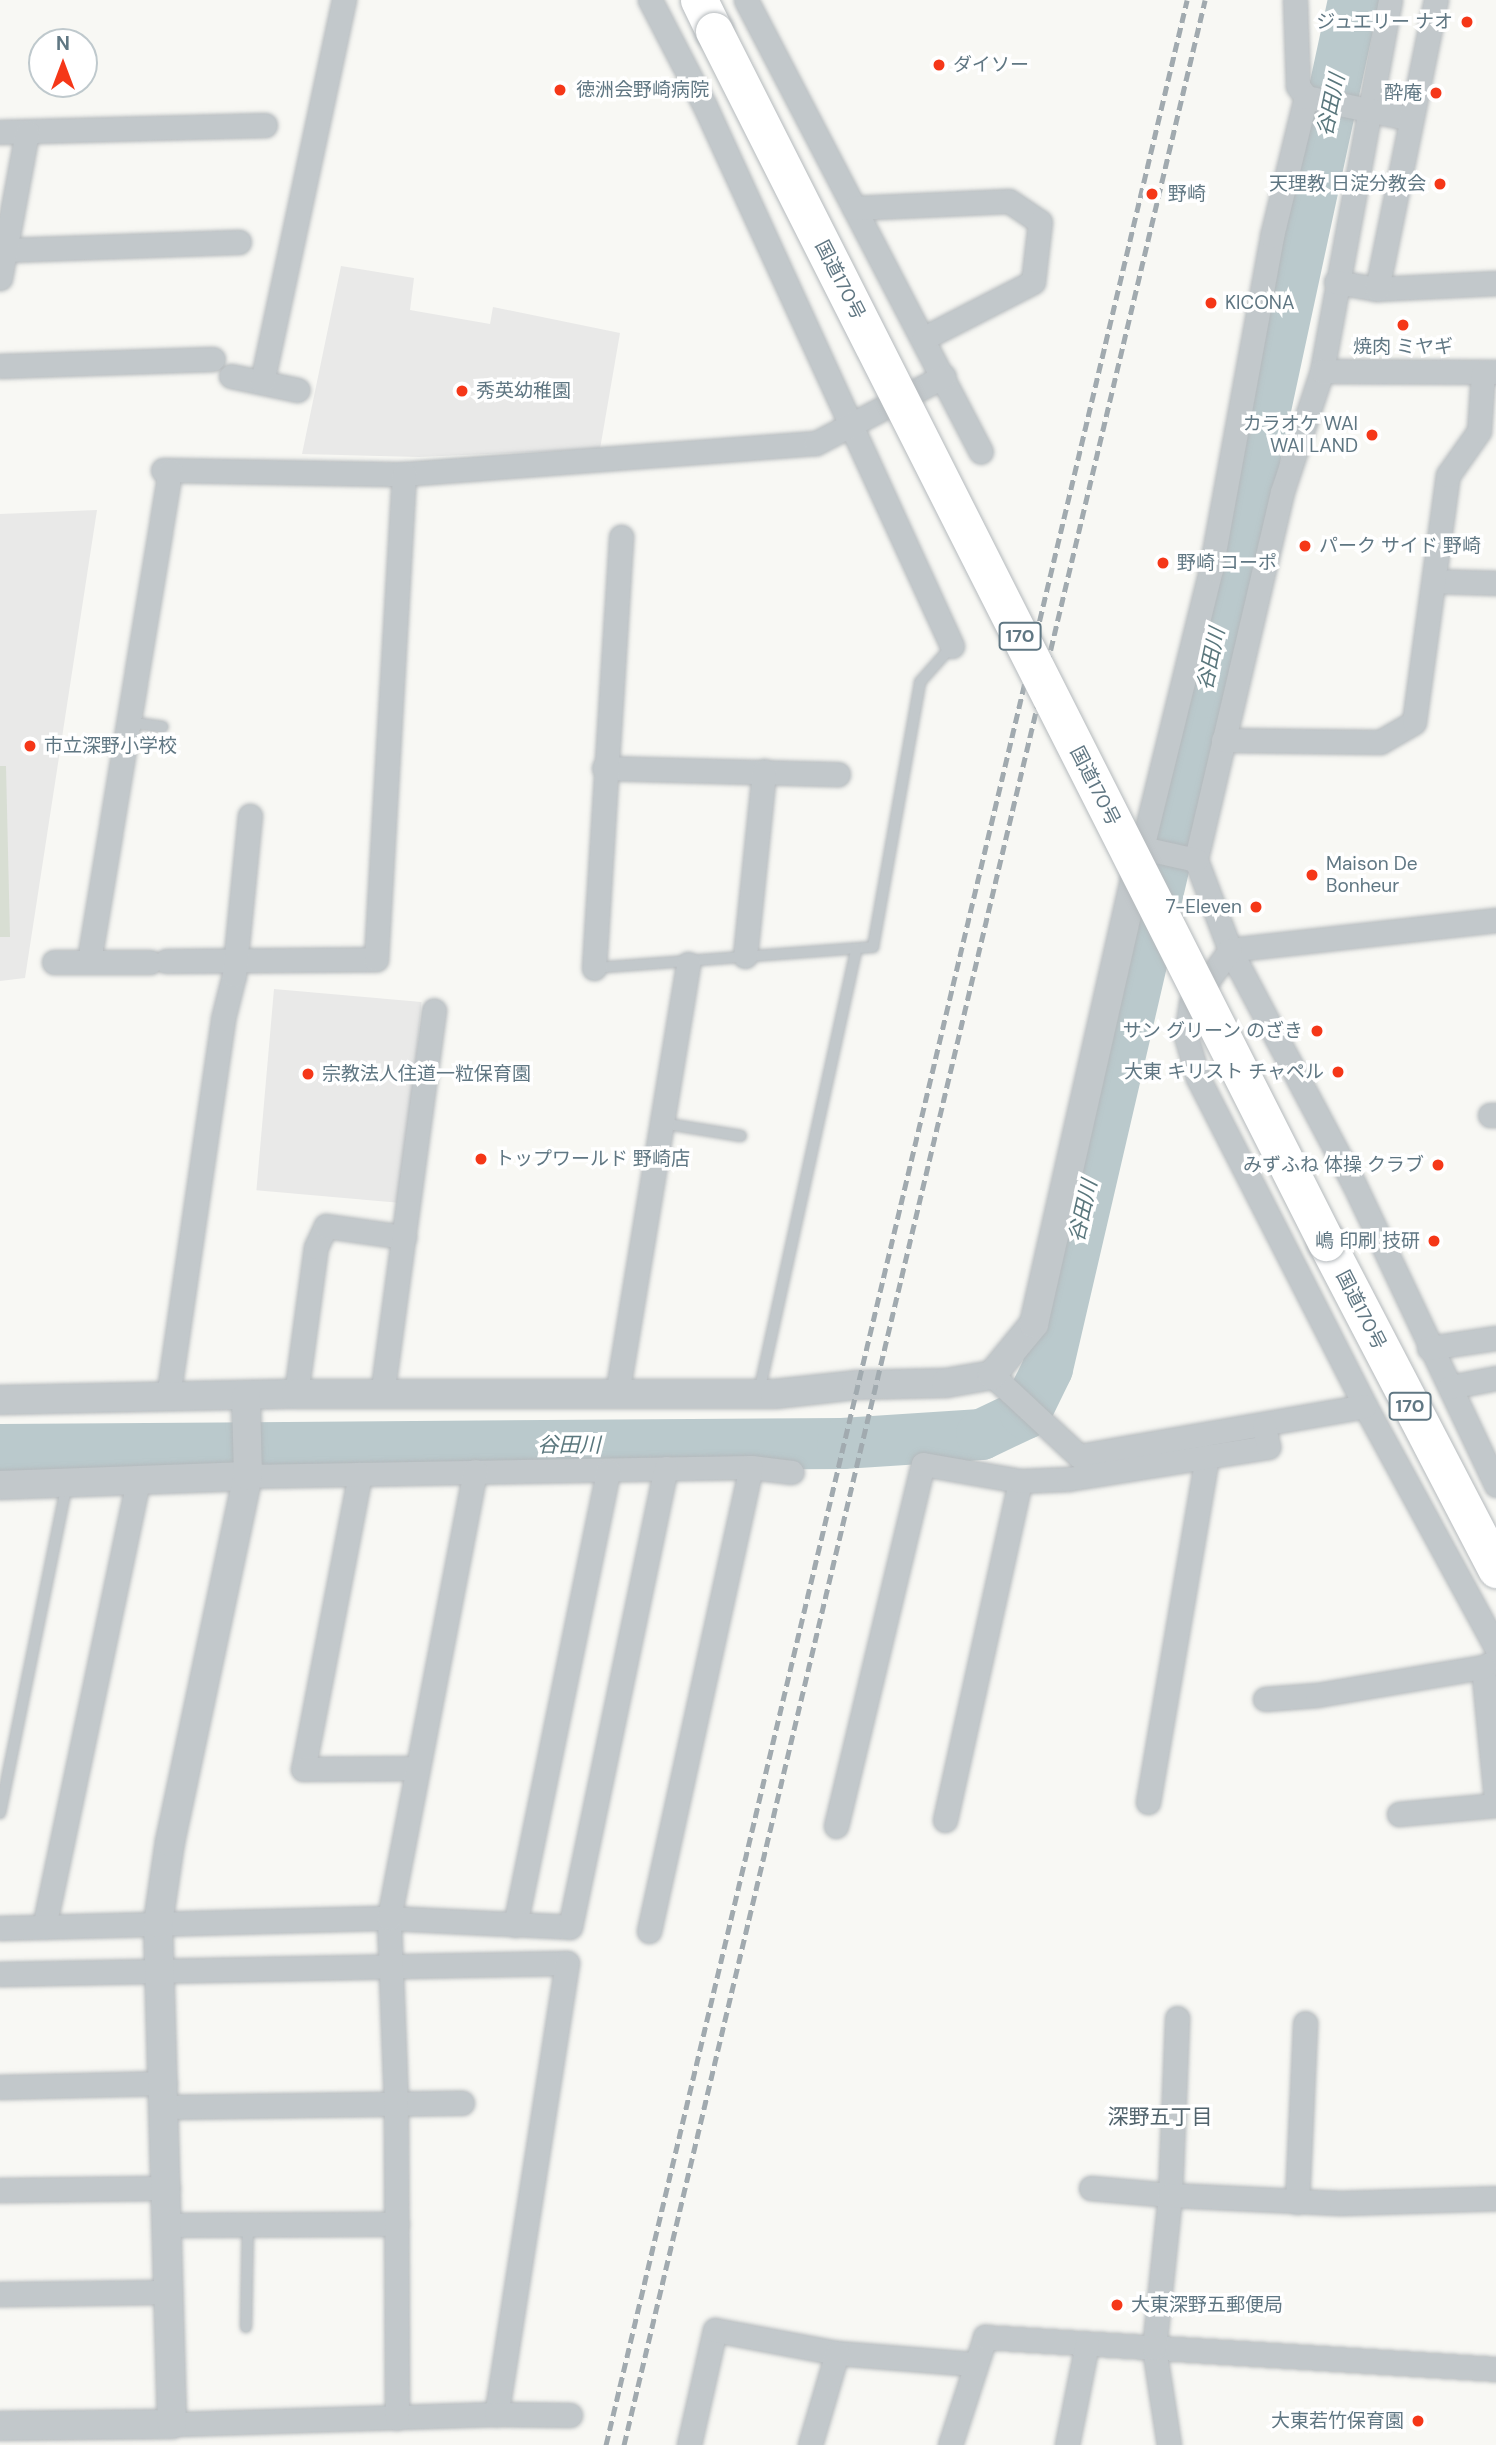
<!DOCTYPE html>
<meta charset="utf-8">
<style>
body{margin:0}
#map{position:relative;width:1496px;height:2445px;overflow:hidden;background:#f8f8f4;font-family:"DM Sans","Noto Sans JP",sans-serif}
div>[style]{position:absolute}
.built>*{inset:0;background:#e9e9e8;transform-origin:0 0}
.green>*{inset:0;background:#d8ded3}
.river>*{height:51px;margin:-25.5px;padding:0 25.5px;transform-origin:25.5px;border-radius:25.5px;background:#bac9cc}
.roads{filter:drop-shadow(0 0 2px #b5babd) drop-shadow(0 0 2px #b5babd)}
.service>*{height:10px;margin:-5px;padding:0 5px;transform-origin:5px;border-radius:5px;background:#c2c8cb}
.minor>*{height:23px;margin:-11.5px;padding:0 11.5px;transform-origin:11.5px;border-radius:11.5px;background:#c2c8cb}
.tertiary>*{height:28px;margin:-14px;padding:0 14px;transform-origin:14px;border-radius:14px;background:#c2c8cb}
.trunk>*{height:37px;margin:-18.5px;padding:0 18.5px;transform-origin:18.5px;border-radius:18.5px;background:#fff}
.rail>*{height:5px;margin-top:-2.5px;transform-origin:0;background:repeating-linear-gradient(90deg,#a1aaaf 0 10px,transparent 0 15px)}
.bridges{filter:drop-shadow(0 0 2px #b5babd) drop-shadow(0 0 2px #b5babd)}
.trunk-bridge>*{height:37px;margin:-18.5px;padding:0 18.5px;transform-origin:18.5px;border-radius:18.5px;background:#fff}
.dots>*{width:19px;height:19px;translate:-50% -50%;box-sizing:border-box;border:4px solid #fff;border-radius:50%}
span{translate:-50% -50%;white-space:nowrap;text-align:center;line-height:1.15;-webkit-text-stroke:7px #fff;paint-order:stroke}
.shield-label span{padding:2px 5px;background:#fff;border:2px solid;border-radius:5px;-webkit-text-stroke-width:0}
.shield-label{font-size:18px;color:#607783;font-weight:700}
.poi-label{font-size:19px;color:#607783}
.right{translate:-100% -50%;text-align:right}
.left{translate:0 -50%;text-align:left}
.street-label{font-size:19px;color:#607783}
.water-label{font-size:21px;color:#5a777d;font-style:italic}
.neighbourhood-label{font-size:21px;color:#52646d}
.north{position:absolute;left:28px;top:28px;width:70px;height:70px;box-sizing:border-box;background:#fff;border:2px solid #bfc9cd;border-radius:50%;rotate:0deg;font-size:19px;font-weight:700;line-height:28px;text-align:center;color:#607783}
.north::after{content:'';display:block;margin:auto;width:24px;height:32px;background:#f53718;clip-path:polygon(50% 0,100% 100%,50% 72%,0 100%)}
</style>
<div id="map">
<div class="built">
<i style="clip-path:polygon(341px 266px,414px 278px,410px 310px,490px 324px,493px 307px,620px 333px,600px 449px,419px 457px,302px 454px)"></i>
<i style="clip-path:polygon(97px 510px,25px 978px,0 981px,0 514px)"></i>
<i style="left:274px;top:989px;width:148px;height:202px;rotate:5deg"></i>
</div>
<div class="green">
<i style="clip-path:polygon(0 766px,6px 766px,10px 937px,0 937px)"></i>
</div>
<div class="river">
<i style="left:0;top:1449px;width:842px;rotate:-0.41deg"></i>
<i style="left:842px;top:1443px;width:139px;rotate:-3.7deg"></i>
<i style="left:981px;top:1434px;width:49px;rotate:-25.5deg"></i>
<i style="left:1025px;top:1413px;width:50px;rotate:-63.9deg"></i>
<i style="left:1047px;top:1368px;width:694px;rotate:-76.92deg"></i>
<i style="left:1204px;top:692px;width:708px;rotate:-77.85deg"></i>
</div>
<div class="roads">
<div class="service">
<i style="left:128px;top:722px;width:35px;rotate:8deg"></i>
<i style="left:594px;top:968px;width:280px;rotate:-4.3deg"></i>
<i style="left:873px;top:947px;width:269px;rotate:-79.9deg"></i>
<i style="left:920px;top:682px;width:48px;rotate:-48.4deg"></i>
<i style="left:662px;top:1123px;width:80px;rotate:9.3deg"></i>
<i style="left:759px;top:1392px;width:453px;rotate:-77.6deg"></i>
<i style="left:0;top:1813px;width:337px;rotate:-78.5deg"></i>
<i style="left:246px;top:2327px;width:102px;rotate:-88.9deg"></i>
</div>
<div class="minor">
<i style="left:650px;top:0;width:117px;rotate:62.6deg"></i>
<i style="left:704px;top:104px;width:596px;rotate:65.41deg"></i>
<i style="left:746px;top:0;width:509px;rotate:62.53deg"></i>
<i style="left:1390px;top:0;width:377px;rotate:100.4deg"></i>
<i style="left:1322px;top:371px;width:127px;rotate:108.3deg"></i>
<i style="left:1282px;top:492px;width:378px;rotate:103.2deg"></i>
<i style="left:1196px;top:860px;width:96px;rotate:69.3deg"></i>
<i style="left:1230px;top:950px;width:263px;rotate:62.1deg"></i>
<i style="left:1353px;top:1182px;width:335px;rotate:64.7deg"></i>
<i style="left:1306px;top:97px;width:106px;rotate:11.9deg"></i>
<i style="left:0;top:132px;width:265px;rotate:-1.5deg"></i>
<i style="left:854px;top:208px;width:155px;rotate:-2.6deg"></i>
<i style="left:1009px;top:201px;width:37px;rotate:34deg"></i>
<i style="left:1040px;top:222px;width:60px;rotate:96.7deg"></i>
<i style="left:1033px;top:282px;width:123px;rotate:152.8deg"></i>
<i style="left:6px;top:250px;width:233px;rotate:-2deg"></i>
<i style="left:0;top:278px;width:148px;rotate:-79.5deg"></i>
<i style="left:1336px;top:282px;width:42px;rotate:9.7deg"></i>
<i style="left:1377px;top:289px;width:119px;rotate:-2.9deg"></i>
<i style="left:1377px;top:289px;width:295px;rotate:-78.5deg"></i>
<i style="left:0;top:366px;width:213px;rotate:-1.9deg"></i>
<i style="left:1322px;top:371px;width:174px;rotate:0.3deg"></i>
<i style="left:231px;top:376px;width:68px;rotate:11.8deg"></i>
<i style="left:262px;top:382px;width:391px;rotate:-77.9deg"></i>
<i style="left:163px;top:470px;width:241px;rotate:1deg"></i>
<i style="left:404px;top:474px;width:413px;rotate:-4.3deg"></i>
<i style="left:816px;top:443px;width:144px;rotate:-27.6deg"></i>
<i style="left:1434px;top:581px;width:62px;rotate:1.8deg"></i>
<i style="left:1223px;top:740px;width:157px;rotate:0.7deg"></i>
<i style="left:1380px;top:742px;width:39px;rotate:-30deg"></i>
<i style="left:1414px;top:722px;width:249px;rotate:-82.2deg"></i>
<i style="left:1448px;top:475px;width:54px;rotate:-54.8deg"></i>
<i style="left:1479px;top:431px;width:58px;rotate:-86.1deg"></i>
<i style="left:604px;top:768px;width:234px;rotate:1.5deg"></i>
<i style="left:1196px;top:860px;width:55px;rotate:-167.5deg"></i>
<i style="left:1142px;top:848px;width:287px;rotate:-76.1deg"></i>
<i style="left:1211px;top:569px;width:339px;rotate:-79.6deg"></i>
<i style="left:1272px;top:236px;width:143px;rotate:-76.3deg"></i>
<i style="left:1306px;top:97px;width:14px;rotate:-126deg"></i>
<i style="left:1298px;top:86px;width:86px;rotate:-92deg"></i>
<i style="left:1496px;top:920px;width:268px;rotate:173.6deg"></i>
<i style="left:1230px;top:950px;width:66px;rotate:126.3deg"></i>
<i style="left:1191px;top:1003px;width:33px;rotate:99deg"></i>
<i style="left:1186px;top:1036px;width:44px;rotate:74.1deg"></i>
<i style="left:1198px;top:1078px;width:368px;rotate:63deg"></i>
<i style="left:1365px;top:1406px;width:274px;rotate:61.5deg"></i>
<i style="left:745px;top:956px;width:186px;rotate:-84.1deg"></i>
<i style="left:89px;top:961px;width:497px;rotate:-80.6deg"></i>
<i style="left:166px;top:961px;width:210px;rotate:-0.5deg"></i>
<i style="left:376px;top:959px;width:486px;rotate:-86.7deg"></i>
<i style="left:54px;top:962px;width:96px"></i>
<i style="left:594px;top:968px;width:432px;rotate:-86.4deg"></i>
<i style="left:1490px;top:1115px;width:6px"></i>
<i style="left:1429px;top:1348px;width:68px;rotate:-8.5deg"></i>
<i style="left:992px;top:1375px;width:119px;rotate:43deg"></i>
<i style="left:1079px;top:1456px;width:290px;rotate:-9.9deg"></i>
<i style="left:1450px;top:1387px;width:47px;rotate:-11.1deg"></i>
<i style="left:296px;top:1394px;width:148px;rotate:-82.3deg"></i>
<i style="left:316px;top:1247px;width:23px;rotate:-65deg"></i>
<i style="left:326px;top:1226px;width:79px;rotate:8deg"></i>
<i style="left:617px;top:1394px;width:436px;rotate:-80.6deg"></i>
<i style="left:382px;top:1395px;width:388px;rotate:-82.3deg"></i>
<i style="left:168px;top:1397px;width:382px;rotate:-81.7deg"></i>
<i style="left:223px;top:1019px;width:45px;rotate:-76deg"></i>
<i style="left:234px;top:975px;width:160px;rotate:-84.3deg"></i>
<i style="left:360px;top:1474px;width:300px;rotate:100.9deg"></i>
<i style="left:303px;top:1769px;width:112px;rotate:-0.5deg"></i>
<i style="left:248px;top:1476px;width:503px;rotate:-1.03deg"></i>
<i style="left:751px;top:1467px;width:41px;rotate:7deg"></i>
<i style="left:1496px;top:1661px;width:14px;rotate:155deg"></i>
<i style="left:1483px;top:1667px;width:133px;rotate:84.4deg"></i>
<i style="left:1265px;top:1699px;width:52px;rotate:-4.4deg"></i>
<i style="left:1317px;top:1695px;width:168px;rotate:-9.6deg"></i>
<i style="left:1148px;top:1802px;width:351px;rotate:-80.3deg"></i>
<i style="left:1399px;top:1814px;width:97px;rotate:-5.3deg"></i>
<i style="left:945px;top:1820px;width:347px;rotate:-77.5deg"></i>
<i style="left:836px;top:1826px;width:372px;rotate:-76.5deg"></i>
<i style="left:923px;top:1464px;width:98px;rotate:9.9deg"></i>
<i style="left:1020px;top:1481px;width:48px;rotate:-2.4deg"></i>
<i style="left:1068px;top:1479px;width:203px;rotate:-9.1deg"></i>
<i style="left:1268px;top:1447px;width:22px;rotate:-100deg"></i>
<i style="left:515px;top:1925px;width:464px;rotate:-78.4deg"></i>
<i style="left:44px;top:1927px;width:456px;rotate:-78.1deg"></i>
<i style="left:0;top:1928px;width:389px;rotate:-1.5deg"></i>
<i style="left:389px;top:1918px;width:181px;rotate:2.8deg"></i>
<i style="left:570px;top:1927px;width:469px;rotate:-78.2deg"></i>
<i style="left:649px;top:1931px;width:475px;rotate:-77.6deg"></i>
<i style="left:0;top:1974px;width:567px;rotate:-1.11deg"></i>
<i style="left:567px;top:1963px;width:457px;rotate:98.9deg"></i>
<i style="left:496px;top:2414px;width:324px;rotate:178.2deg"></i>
<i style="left:0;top:2087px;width:165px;rotate:-1.4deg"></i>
<i style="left:166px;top:2107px;width:296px;rotate:-0.8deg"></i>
<i style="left:1091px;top:2188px;width:79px;rotate:5.1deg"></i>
<i style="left:1170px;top:2195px;width:177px;rotate:-87.7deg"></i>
<i style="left:0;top:2190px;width:168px;rotate:-0.7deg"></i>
<i style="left:1297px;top:2202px;width:179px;rotate:-87.4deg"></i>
<i style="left:170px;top:2225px;width:227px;rotate:-0.3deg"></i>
<i style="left:0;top:2294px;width:169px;rotate:-0.7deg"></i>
<i style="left:496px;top:2414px;width:74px;rotate:0.8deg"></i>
<i style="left:397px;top:2418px;width:314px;rotate:-90.2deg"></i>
<i style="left:396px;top:2104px;width:186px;rotate:-92.2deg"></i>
<i style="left:389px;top:1918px;width:455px;rotate:-79.1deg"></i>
<i style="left:689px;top:2445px;width:118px;rotate:-77.3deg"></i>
<i style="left:715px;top:2330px;width:124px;rotate:10.7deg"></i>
<i style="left:837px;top:2353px;width:137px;rotate:4.6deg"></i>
<i style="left:810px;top:2445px;width:96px;rotate:-73.6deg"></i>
<i style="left:950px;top:2445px;width:114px;rotate:-72deg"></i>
<i style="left:985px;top:2337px;width:512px;rotate:3.58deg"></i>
<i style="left:1067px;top:2445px;width:103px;rotate:-78.8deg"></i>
<i style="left:1169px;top:2445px;width:98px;rotate:-98.8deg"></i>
<i style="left:1154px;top:2348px;width:154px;rotate:-84deg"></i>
<i style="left:1170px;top:2195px;width:171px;rotate:2.7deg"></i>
<i style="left:1341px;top:2203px;width:155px;rotate:-1.8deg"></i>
</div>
<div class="tertiary">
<i style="left:0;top:1400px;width:296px;rotate:-1.2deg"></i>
<i style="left:296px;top:1394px;width:479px"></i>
<i style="left:775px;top:1394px;width:81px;rotate:-6.3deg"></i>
<i style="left:856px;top:1385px;width:90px;rotate:-1.3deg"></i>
<i style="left:946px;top:1383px;width:47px;rotate:-9.9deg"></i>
<i style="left:992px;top:1375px;width:66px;rotate:-50.5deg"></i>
<i style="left:1034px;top:1324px;width:475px;rotate:-77.2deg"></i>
<i style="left:0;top:1485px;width:248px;rotate:-2.1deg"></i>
<i style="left:0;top:2426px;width:172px;rotate:-0.7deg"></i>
<i style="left:172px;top:2424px;width:501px;rotate:-91.6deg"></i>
<i style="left:158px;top:1923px;width:82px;rotate:-81.6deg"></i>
<i style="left:170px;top:1842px;width:374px;rotate:-78deg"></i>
<i style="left:248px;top:1476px;width:79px;rotate:-91.5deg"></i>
</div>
<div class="trunk">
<i style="left:699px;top:0;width:34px;rotate:64deg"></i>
<i style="left:1326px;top:1242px;width:369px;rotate:62.5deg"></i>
</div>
</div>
<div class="rail">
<i style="left:606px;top:2445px;width:2513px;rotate:-76.63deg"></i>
<i style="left:624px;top:2445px;width:2513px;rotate:-76.63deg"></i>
</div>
<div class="bridges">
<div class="trunk-bridge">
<i style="left:714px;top:31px;width:1357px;rotate:63.19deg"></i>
</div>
</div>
<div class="dots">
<i style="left:1467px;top:22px;background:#f53718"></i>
<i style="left:939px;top:65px;background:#f53718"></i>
<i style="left:560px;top:90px;background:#f53718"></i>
<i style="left:1436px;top:93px;background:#f53718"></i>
<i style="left:1440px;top:184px;background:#f53718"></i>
<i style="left:1152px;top:194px;background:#f53718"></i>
<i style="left:1211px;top:303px;background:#f53718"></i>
<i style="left:1403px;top:325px;background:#f53718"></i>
<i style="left:462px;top:391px;background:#f53718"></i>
<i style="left:1372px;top:435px;background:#f53718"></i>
<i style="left:1305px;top:546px;background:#f53718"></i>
<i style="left:1163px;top:563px;background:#f53718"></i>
<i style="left:30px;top:746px;background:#f53718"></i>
<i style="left:1312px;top:875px;background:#f53718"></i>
<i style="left:1256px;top:907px;background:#f53718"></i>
<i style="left:1317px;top:1031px;background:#f53718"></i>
<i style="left:1338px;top:1072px;background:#f53718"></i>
<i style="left:308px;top:1074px;background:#f53718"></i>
<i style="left:481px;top:1159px;background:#f53718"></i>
<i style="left:1438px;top:1165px;background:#f53718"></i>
<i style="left:1434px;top:1241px;background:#f53718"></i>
<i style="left:1117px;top:2305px;background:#f53718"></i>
<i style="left:1418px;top:2421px;background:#f53718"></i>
</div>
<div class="shield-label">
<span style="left:1020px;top:636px">170</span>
<span style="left:1410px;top:1406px">170</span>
</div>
<div class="poi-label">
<span class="right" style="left:1453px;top:22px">ジュエリー ナオ</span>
<span class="left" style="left:953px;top:65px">ダイソー</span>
<span class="left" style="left:576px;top:90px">徳洲会野崎病院</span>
<span class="right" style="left:1422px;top:93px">酔庵</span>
<span class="right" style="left:1426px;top:184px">天理教 日淀分教会</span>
<span class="left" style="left:1168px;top:194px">野崎</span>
<span class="left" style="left:1225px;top:303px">KICONA</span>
<span style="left:1403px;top:347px">焼肉 ミヤギ</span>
<span class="left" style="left:476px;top:391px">秀英幼稚園</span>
<span class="right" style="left:1358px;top:435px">カラオケ WAI<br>WAI LAND</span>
<span class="left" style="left:1319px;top:546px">パーク サイド 野崎</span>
<span class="left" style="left:1177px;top:563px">野崎 コーポ</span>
<span class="left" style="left:44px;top:746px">市立深野小学校</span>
<span class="left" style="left:1326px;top:875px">Maison De<br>Bonheur</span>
<span class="right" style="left:1242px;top:907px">7-Eleven</span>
<span class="right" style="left:1303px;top:1031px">サン グリーン のざき</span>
<span class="right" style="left:1324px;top:1072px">大東 キリスト チャペル</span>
<span class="left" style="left:322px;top:1074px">宗教法人住道一粒保育園</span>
<span class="left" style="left:495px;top:1159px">トップワールド 野崎店</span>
<span class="right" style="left:1424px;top:1165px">みずふね 体操 クラブ</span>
<span class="right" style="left:1420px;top:1241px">嶋 印刷 技研</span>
<span class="left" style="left:1131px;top:2305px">大東深野五郵便局</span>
<span class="right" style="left:1404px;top:2421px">大東若竹保育園</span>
</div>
<div class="street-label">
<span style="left:840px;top:280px;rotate:63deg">国道170号</span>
<span style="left:1095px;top:786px;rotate:63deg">国道170号</span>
<span style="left:1361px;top:1310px;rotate:63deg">国道170号</span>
</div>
<div class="water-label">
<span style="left:1331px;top:105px;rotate:-78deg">谷田川</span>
<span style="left:1211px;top:659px;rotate:-78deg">谷田川</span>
<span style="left:1083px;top:1211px;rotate:-77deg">谷田川</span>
<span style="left:569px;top:1445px">谷田川</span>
</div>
<div class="neighbourhood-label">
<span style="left:1160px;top:2117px">深野五丁目</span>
</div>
<div class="north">N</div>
</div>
